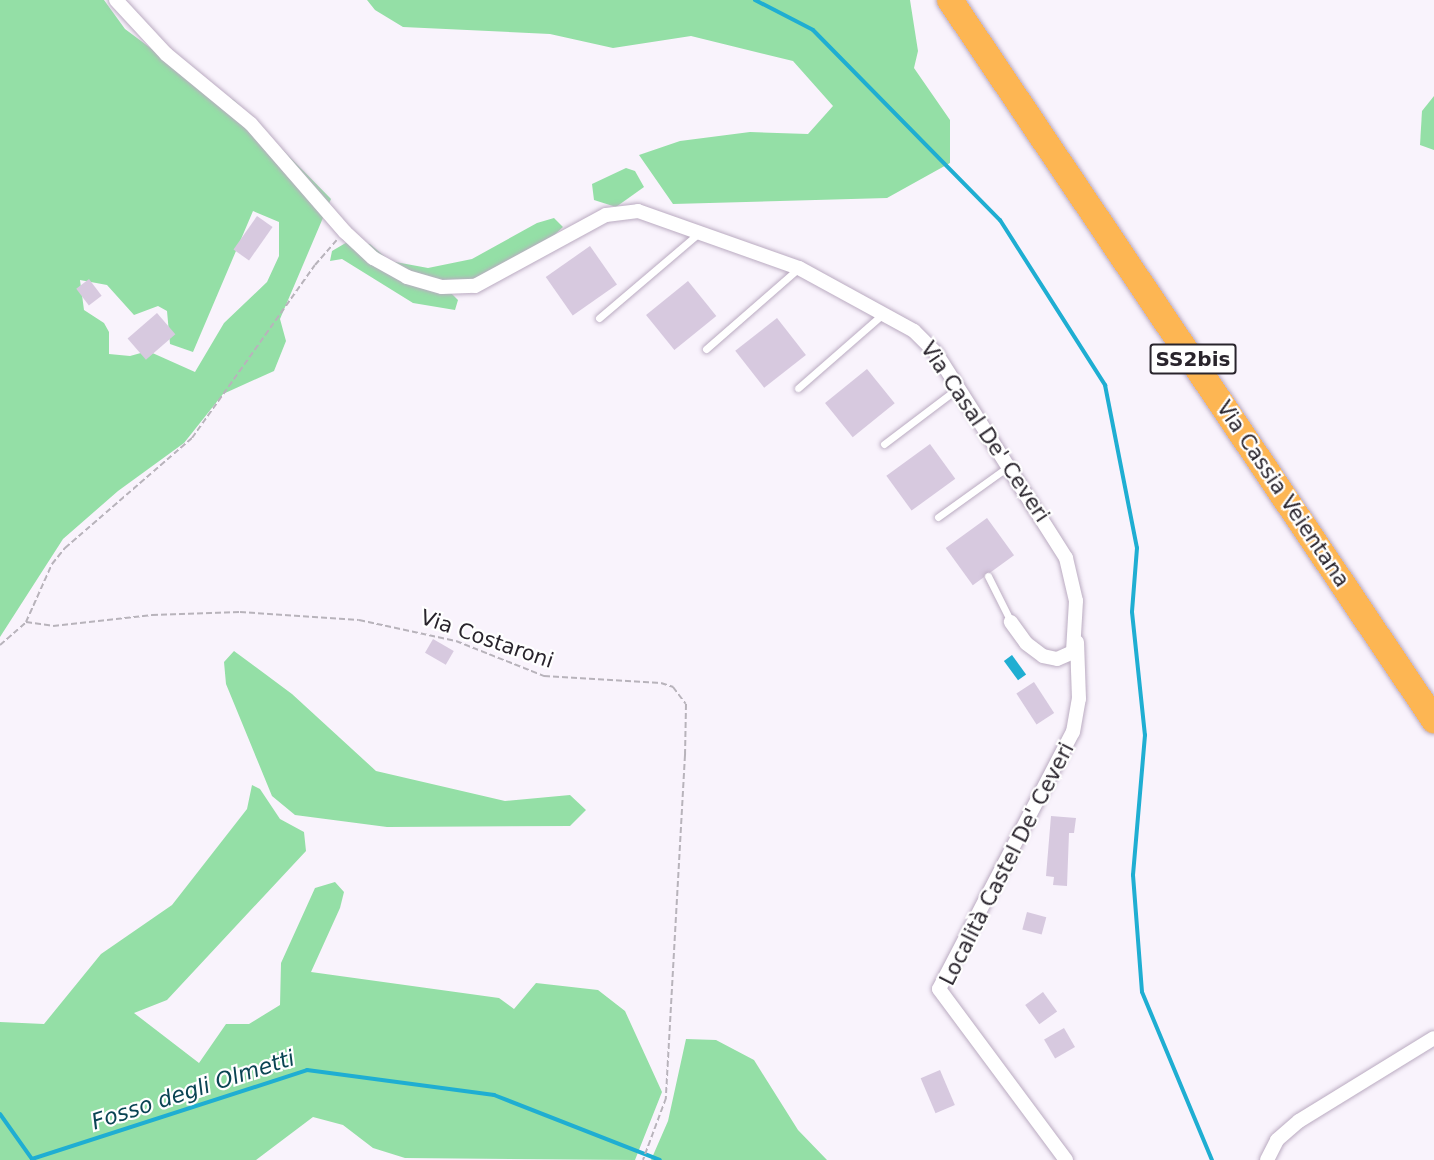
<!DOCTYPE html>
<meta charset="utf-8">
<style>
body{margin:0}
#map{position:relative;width:1434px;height:1160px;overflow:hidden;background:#f9f3fc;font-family:"DejaVu Sans",sans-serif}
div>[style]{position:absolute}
.green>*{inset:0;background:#94dfa6}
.water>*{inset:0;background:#1faed2;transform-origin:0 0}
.stream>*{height:4px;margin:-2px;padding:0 2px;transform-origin:2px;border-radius:2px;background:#1faed2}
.building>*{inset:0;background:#d7c9df;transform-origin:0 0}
.path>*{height:2px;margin-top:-1px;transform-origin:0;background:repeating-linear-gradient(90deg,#b8b3bb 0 6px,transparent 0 9px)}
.roads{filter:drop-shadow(0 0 2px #baabc1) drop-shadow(0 0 2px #baabc1)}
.lane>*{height:7px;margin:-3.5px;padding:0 3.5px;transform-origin:3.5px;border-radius:3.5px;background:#fff}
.street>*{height:14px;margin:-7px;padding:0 7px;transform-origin:7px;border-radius:7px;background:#fff}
.highway>*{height:26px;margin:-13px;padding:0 13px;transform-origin:13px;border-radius:13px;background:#fdb653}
span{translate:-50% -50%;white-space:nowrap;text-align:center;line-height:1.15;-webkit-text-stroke:4.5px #fff;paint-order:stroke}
.shield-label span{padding:2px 4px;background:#fff;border:2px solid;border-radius:4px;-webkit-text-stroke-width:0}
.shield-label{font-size:20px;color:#29242c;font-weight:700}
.street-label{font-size:21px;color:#29242c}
.water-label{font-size:22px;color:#0a4453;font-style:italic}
</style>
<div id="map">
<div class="green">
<i style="clip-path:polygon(evenodd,0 0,104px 0,125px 29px,196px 82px,234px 100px,331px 199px,280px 319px,286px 341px,274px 371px,223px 394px,184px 443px,118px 491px,63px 539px,0 637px,0 0,253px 211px,279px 222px,279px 256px,267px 282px,224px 323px,195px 372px,148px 351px,130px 356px,109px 354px,109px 332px,104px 323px,84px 310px,80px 280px,107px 285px,134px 315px,158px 306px,167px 311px,170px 344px,193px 352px,253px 211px)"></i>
<i style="clip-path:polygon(367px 0,910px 0,918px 51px,914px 68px,950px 120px,950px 163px,887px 198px,673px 204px,639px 155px,680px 141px,750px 132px,808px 134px,833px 106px,793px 61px,691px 36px,613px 48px,550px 34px,403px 27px,375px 10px)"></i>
<i style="clip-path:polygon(1434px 96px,1434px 150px,1420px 145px,1422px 111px)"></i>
<i style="clip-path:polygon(626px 168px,635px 171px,644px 187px,616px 207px,594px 200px,592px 184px)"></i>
<i style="clip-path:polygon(554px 218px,563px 227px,549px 240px,476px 280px,446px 288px,458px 300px,455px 310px,413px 303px,342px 259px,330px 261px,332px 251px,349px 241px,370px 244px,390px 261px,428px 268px,472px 259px,537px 223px)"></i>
<i style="clip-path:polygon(234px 651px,292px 694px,376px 771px,505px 801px,570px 795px,586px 810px,570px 826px,387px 827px,295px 815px,272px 796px,226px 684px,224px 662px)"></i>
<i style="clip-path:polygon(252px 785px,260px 789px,280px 819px,304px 832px,306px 851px,167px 1000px,134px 1013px,199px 1063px,226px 1024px,249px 1024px,280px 1005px,281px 963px,315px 888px,335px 882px,344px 892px,340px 908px,311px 972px,499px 998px,514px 1009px,536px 983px,598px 990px,625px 1011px,662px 1092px,635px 1160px,405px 1158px,373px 1148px,343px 1125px,313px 1117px,256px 1160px,0 1160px,0 1022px,44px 1024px,101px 954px,172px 905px,247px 809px)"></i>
<i style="clip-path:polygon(686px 1039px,716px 1040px,754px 1060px,798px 1130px,827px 1160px,651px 1160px,668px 1121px)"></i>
</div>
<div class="water">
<i style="left:1012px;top:655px;width:24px;height:10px;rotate:54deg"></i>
</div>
<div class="stream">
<i style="left:755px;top:0;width:65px;rotate:27.3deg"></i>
<i style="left:813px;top:30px;width:267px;rotate:45.5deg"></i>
<i style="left:1000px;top:220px;width:196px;rotate:57.5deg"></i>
<i style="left:1105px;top:385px;width:166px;rotate:78.9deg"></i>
<i style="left:1137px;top:548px;width:64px;rotate:94.5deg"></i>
<i style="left:1132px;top:612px;width:124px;rotate:84deg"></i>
<i style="left:1145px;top:735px;width:141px;rotate:94.9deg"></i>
<i style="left:1133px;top:875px;width:117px;rotate:85.6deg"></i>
<i style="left:1142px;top:992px;width:182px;rotate:67.4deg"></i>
<i style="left:0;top:1114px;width:55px;rotate:54.6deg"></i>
<i style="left:32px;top:1159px;width:289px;rotate:-17.9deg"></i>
<i style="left:307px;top:1070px;width:189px;rotate:7.6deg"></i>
<i style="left:494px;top:1095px;width:178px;rotate:21.4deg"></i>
</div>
<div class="building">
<i style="left:257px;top:216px;width:19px;height:41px;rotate:35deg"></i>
<i style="left:590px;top:246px;width:47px;height:54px;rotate:55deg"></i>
<i style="left:89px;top:279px;width:21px;height:16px;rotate:53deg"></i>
<i style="left:688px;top:281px;width:45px;height:54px;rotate:51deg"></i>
<i style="left:157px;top:313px;width:28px;height:39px;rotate:49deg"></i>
<i style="left:777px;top:318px;width:47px;height:53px;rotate:52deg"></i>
<i style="left:867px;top:369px;width:44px;height:54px;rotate:51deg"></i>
<i style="left:930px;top:444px;width:43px;height:54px;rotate:54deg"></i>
<i style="left:987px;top:518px;width:46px;height:51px;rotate:54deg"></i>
<i style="left:433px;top:639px;width:24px;height:16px;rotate:30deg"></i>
<i style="left:1034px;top:682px;width:37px;height:21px;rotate:57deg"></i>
<i style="clip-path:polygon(1051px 816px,1076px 818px,1074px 833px,1069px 833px,1067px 886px,1053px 885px,1054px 877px,1046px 876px)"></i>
<i style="left:1027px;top:912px;width:20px;height:18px;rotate:15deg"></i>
<i style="left:1043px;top:992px;width:24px;height:22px;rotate:54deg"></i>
<i style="left:1064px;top:1028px;width:22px;height:23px;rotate:60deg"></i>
<i style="left:940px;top:1070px;width:38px;height:21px;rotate:67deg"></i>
</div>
<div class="path">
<i style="left:26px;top:622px;width:27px;rotate:8deg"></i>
<i style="left:53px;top:626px;width:100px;rotate:-6.3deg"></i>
<i style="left:152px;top:615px;width:88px;rotate:-2deg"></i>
<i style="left:240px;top:612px;width:119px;rotate:3.8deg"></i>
<i style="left:359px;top:620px;width:99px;rotate:12.2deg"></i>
<i style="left:456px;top:641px;width:95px;rotate:21.7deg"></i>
<i style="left:544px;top:676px;width:117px;rotate:3.4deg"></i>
<i style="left:661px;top:683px;width:13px;rotate:18deg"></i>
<i style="left:673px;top:687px;width:21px;rotate:53deg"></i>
<i style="left:686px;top:704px;width:51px;rotate:91.1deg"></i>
<i style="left:685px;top:755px;width:344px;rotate:93.2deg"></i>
<i style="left:666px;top:1098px;width:66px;rotate:110.4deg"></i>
<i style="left:0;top:645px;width:35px;rotate:-41deg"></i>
<i style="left:26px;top:622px;width:64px;rotate:-65.9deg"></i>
<i style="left:52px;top:564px;width:21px;rotate:-51deg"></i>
<i style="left:65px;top:548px;width:168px;rotate:-40.9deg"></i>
<i style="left:192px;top:438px;width:212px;rotate:-54.6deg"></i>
<i style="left:315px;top:265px;width:33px;rotate:-49deg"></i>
</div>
<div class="roads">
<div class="lane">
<i style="left:599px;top:318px;width:131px;rotate:-40.4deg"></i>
<i style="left:706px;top:349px;width:123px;rotate:-41.1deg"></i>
<i style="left:798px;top:388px;width:114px;rotate:-41.1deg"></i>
<i style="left:884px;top:444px;width:93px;rotate:-37.1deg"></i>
<i style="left:938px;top:517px;width:87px;rotate:-35.7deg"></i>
<i style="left:988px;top:576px;width:51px;rotate:63.4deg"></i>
</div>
<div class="street">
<i style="left:116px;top:0;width:74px;rotate:47.2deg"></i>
<i style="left:166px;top:54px;width:110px;rotate:39.5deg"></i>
<i style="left:251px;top:124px;width:143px;rotate:49deg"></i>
<i style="left:345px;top:232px;width:38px;rotate:43deg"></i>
<i style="left:373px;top:258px;width:39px;rotate:29deg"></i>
<i style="left:407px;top:277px;width:36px;rotate:16deg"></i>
<i style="left:442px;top:287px;width:33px;rotate:-2deg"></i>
<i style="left:475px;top:286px;width:149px;rotate:-28.5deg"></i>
<i style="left:606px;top:215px;width:32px;rotate:-7deg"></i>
<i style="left:638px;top:211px;width:171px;rotate:19.5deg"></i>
<i style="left:799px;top:268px;width:131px;rotate:28.7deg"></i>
<i style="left:914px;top:331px;width:31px;rotate:45deg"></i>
<i style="left:936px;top:353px;width:243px;rotate:57.6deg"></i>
<i style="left:1066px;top:558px;width:44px;rotate:76.9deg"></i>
<i style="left:1076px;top:601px;width:51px;rotate:93.4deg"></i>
<i style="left:1073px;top:652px;width:17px;rotate:156deg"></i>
<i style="left:1057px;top:659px;width:14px;rotate:-168deg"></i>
<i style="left:1043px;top:656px;width:21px;rotate:-143deg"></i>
<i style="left:1026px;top:643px;width:26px;rotate:-126deg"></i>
<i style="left:1066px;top:1160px;width:213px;rotate:-126.6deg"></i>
<i style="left:939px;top:989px;width:290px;rotate:-62.5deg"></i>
<i style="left:1073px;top:732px;width:34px;rotate:-80deg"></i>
<i style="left:1079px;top:699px;width:57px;rotate:-92deg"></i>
<i style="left:1267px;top:1160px;width:22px;rotate:-63deg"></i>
<i style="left:1277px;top:1140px;width:29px;rotate:-41deg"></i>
<i style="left:1299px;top:1121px;width:158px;rotate:-31.6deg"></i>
</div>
<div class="highway">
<i style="left:950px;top:0;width:868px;rotate:56.09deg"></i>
</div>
</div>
<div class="shield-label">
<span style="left:1193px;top:359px">SS2bis</span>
</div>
<div class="street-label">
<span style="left:985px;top:432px;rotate:56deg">Via Casal De' Ceveri</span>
<span style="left:1283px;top:494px;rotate:56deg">Via Cassia Veientana</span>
<span style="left:487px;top:639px;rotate:19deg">Via Costaroni</span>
<span style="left:1007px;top:864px;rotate:-63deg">Località Castel De' Ceveri</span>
</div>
<div class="water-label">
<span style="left:193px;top:1090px;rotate:-18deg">Fosso degli Olmetti</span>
</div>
</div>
